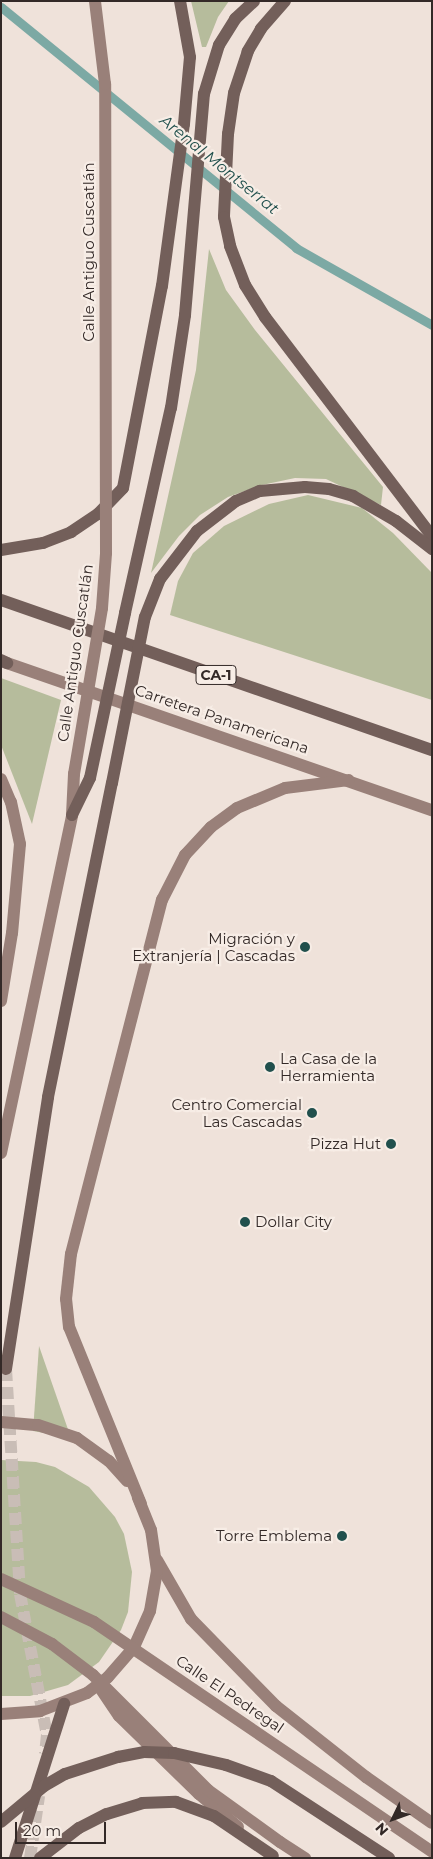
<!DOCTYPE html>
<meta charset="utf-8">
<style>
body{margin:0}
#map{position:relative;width:433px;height:1859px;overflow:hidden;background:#efe2da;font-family:Montserrat,sans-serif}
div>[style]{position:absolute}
.green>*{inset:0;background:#b6bc9c}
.stream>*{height:9px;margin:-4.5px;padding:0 4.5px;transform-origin:4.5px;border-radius:4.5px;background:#7ca9a4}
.primary-tunnel>*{height:12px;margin-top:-6px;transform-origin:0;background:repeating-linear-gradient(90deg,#c9bdb6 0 12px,transparent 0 18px)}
.secondary>*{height:12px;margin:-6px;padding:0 6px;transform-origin:6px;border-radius:6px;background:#998079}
.primary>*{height:12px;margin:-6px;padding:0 6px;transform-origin:6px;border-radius:6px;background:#735f5a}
.secondary-bridge>*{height:12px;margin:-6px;padding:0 6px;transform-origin:6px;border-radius:6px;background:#998079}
.primary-bridge>*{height:12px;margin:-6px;padding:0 6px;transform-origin:6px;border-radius:6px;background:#735f5a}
.dots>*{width:14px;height:14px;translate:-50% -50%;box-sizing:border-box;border:2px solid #f7ede6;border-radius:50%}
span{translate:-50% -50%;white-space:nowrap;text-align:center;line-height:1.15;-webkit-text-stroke:4.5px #f7ede6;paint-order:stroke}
.shield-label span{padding:1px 4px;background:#f7ede6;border:1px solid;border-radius:4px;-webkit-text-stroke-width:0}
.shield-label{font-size:14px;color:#332927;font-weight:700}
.street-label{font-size:15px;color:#332927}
.poi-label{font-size:15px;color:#332927}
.right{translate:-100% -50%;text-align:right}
.left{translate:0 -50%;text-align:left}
.water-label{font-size:16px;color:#21504d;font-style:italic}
.frame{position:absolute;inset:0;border:2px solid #332927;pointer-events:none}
.north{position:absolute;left:368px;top:1794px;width:50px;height:50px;-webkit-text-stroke:4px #f7ede6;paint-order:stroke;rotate:228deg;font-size:14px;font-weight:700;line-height:20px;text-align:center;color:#332927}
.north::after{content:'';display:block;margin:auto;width:18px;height:22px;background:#332927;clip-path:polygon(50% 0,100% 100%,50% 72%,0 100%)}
.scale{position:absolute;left:15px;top:1822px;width:91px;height:22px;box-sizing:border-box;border:2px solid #332927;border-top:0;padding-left:6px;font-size:15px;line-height:18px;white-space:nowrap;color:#332927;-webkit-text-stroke:4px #f7ede6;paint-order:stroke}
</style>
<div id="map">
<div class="green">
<i style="clip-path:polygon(191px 1px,229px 1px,218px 17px,206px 47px,202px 47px)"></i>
<i style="clip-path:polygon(209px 249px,226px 290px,255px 330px,383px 487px,381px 505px,326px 479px,295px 478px,262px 485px,228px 497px,200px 515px,179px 536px,151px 573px,196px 370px)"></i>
<i style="clip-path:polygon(308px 495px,362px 508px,393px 533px,432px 573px,432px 700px,170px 615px,178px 581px,193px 553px,224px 526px,269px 504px)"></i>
<i style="clip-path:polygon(1px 678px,61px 700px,32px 824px,1px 745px)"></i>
<i style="clip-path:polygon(39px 1346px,71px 1438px,33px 1431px)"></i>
<i style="clip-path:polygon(1px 1460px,36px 1462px,55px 1467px,89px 1487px,115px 1517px,124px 1534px,132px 1572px,128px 1612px,121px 1630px,99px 1662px,68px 1685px,30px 1696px,1px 1696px)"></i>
</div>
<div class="stream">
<i style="left:1px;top:7px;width:381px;rotate:39.2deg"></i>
<i style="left:296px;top:248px;width:156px;rotate:29.5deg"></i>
</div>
<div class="primary-tunnel">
<i style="left:6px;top:1369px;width:225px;rotate:86.4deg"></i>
<i style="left:20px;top:1594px;width:144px;rotate:79.2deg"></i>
<i style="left:47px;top:1735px;width:19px;rotate:96deg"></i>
<i style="left:30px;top:1858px;width:63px;rotate:-81.7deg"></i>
</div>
<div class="secondary">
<i style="left:1px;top:661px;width:456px;rotate:19.1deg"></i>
<i style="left:1px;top:779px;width:25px;rotate:67deg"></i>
<i style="left:11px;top:802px;width:43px;rotate:77.9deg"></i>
<i style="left:20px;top:844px;width:89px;rotate:95.1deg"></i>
<i style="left:12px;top:933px;width:69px;rotate:99.2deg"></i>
<i style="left:1px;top:1153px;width:345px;rotate:-78.1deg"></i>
<i style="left:72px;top:815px;width:41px;rotate:-87.2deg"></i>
<i style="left:1px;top:1422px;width:37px;rotate:5deg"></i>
<i style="left:38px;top:1425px;width:41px;rotate:18.4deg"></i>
<i style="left:77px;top:1438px;width:39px;rotate:36deg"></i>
<i style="left:109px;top:1461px;width:27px;rotate:48deg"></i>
<i style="left:141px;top:1504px;width:191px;rotate:-112.1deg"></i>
<i style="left:69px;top:1327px;width:28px;rotate:-96deg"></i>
<i style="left:66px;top:1299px;width:45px;rotate:-83.7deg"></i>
<i style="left:71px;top:1254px;width:366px;rotate:-75.6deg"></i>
<i style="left:162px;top:900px;width:51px;rotate:-62.9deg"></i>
<i style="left:185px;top:855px;width:38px;rotate:-47deg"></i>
<i style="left:211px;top:827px;width:32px;rotate:-36deg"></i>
<i style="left:237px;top:808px;width:52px;rotate:-22.6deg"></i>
<i style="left:285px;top:788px;width:64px;rotate:-7.1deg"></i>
<i style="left:157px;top:1560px;width:68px;rotate:60deg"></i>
<i style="left:191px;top:1619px;width:122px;rotate:45.7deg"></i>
<i style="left:276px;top:1706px;width:115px;rotate:38.3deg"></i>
<i style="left:366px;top:1777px;width:80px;rotate:34.9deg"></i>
<i style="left:98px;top:1685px;width:37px;rotate:56deg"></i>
<i style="left:119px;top:1716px;width:112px;rotate:44.3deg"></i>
<i style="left:199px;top:1794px;width:51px;rotate:40.2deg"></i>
<i style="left:1px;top:1714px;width:39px;rotate:-4deg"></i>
<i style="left:40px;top:1711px;width:50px;rotate:-21deg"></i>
<i style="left:87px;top:1693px;width:26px;rotate:-37deg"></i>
<i style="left:108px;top:1677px;width:40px;rotate:-49deg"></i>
<i style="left:134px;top:1647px;width:39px;rotate:-66deg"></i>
<i style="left:150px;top:1611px;width:41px;rotate:-80.1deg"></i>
<i style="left:157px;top:1571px;width:41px;rotate:-98.3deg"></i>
<i style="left:151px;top:1530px;width:35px;rotate:-112deg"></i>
<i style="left:280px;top:1842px;width:30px;rotate:33deg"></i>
</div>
<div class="primary">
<i style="left:285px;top:1px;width:37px;rotate:131deg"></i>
<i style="left:261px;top:29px;width:26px;rotate:121deg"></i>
<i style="left:248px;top:51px;width:44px;rotate:108.4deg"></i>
<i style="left:234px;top:93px;width:41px;rotate:98.3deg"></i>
<i style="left:228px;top:134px;width:83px;rotate:92.8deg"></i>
<i style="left:224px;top:217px;width:30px;rotate:78deg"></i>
<i style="left:230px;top:246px;width:42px;rotate:69deg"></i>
<i style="left:245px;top:285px;width:38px;rotate:58deg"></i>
<i style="left:265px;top:317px;width:275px;rotate:52.7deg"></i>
<i style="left:1px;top:550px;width:43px;rotate:-9.5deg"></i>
<i style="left:43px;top:543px;width:30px;rotate:-21deg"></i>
<i style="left:71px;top:532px;width:32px;rotate:-34deg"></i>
<i style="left:98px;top:514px;width:36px;rotate:-46deg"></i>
<i style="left:123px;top:488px;width:206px;rotate:-79.1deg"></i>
<i style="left:162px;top:286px;width:163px;rotate:-82.3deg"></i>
<i style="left:184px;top:124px;width:67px;rotate:-84.9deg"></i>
<i style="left:190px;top:57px;width:57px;rotate:-100.1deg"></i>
<i style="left:1px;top:600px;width:456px;rotate:19.2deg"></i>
<i style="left:125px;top:613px;width:210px;rotate:-77.4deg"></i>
<i style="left:171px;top:408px;width:94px;rotate:-81.4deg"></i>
<i style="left:185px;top:315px;width:222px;rotate:-85.1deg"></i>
<i style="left:204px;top:94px;width:51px;rotate:-73deg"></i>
<i style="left:219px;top:45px;width:31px;rotate:-58deg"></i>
<i style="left:235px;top:19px;width:26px;rotate:-43deg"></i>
<i style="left:145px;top:617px;width:41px;rotate:-68.5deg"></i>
<i style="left:160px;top:579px;width:61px;rotate:-52.4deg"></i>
<i style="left:197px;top:531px;width:49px;rotate:-37.6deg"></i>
<i style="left:236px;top:501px;width:26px;rotate:-23deg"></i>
<i style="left:260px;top:491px;width:45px;rotate:-5.1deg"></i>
<i style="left:305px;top:487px;width:24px;rotate:5deg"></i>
<i style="left:329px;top:489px;width:25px;rotate:16deg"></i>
<i style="left:353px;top:496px;width:50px;rotate:30.2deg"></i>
<i style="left:396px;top:521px;width:46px;rotate:37.9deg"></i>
<i style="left:1px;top:660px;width:7px;rotate:27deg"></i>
<i style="left:72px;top:815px;width:41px;rotate:-64.1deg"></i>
<i style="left:6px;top:1369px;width:275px;rotate:-81.2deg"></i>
<i style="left:48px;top:1097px;width:320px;rotate:-78.5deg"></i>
<i style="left:15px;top:1858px;width:162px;rotate:-72.3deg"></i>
<i style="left:40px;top:1858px;width:49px;rotate:-37.6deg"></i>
<i style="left:79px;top:1828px;width:31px;rotate:-27deg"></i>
<i style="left:107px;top:1814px;width:37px;rotate:-17deg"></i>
<i style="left:142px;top:1803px;width:34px;rotate:-2deg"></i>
<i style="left:176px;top:1802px;width:40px;rotate:20.2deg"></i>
<i style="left:214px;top:1816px;width:71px;rotate:34.1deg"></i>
</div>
<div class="secondary-bridge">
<i style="left:74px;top:774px;width:168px;rotate:-80.4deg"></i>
<i style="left:102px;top:608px;width:55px;rotate:-85.8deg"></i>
<i style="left:106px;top:553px;width:469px;rotate:-90.1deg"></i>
<i style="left:105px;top:84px;width:84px;rotate:-96.9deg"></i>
<i style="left:1px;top:1579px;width:102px;rotate:24.8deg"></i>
<i style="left:94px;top:1622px;width:409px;rotate:34.2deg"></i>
<i style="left:1px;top:1617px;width:58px;rotate:27.9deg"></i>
<i style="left:52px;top:1644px;width:51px;rotate:37.1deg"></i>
<i style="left:93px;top:1675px;width:163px;rotate:45deg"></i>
<i style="left:208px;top:1790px;width:89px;rotate:35.8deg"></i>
</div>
<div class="primary-bridge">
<i style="left:90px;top:778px;width:169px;rotate:-78deg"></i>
<i style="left:112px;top:783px;width:169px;rotate:-78.8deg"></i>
<i style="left:1px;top:1822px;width:56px;rotate:-39.9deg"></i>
<i style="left:44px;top:1786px;width:24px;rotate:-30deg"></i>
<i style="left:65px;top:1774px;width:56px;rotate:-17.8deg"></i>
<i style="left:118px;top:1757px;width:26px;rotate:-11deg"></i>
<i style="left:144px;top:1752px;width:30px;rotate:2deg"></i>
<i style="left:174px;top:1753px;width:53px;rotate:13deg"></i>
<i style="left:226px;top:1765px;width:48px;rotate:19.6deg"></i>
<i style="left:271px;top:1781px;width:141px;rotate:33.1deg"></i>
</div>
<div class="dots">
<i style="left:305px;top:947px;background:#21504d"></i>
<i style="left:270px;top:1067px;background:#21504d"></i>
<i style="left:312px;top:1113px;background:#21504d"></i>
<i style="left:391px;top:1144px;background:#21504d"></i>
<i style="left:245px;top:1222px;background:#21504d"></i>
<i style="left:342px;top:1536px;background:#21504d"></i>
</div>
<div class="shield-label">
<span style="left:216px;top:675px">CA-1</span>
</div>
<div class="street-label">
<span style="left:89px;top:252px;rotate:-90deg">Calle Antiguo Cuscatlán</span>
<span style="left:75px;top:653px;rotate:-82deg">Calle Antiguo Cuscatlán</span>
<span style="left:222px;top:719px;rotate:19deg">Carretera Panamericana</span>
<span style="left:230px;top:1694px;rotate:34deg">Calle El Pedregal</span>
</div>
<div class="poi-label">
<span class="right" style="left:295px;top:947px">Migración y<br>Extranjería | Cascadas</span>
<span class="left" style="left:280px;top:1067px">La Casa de la<br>Herramienta</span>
<span class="right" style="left:302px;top:1113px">Centro Comercial<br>Las Cascadas</span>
<span class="right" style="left:381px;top:1144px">Pizza Hut</span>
<span class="left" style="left:255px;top:1222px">Dollar City</span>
<span class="right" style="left:332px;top:1536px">Torre Emblema</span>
</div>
<div class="water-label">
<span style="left:219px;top:165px;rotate:39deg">Arenal Montserrat</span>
</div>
<div class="frame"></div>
<div class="north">N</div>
<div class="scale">20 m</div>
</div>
